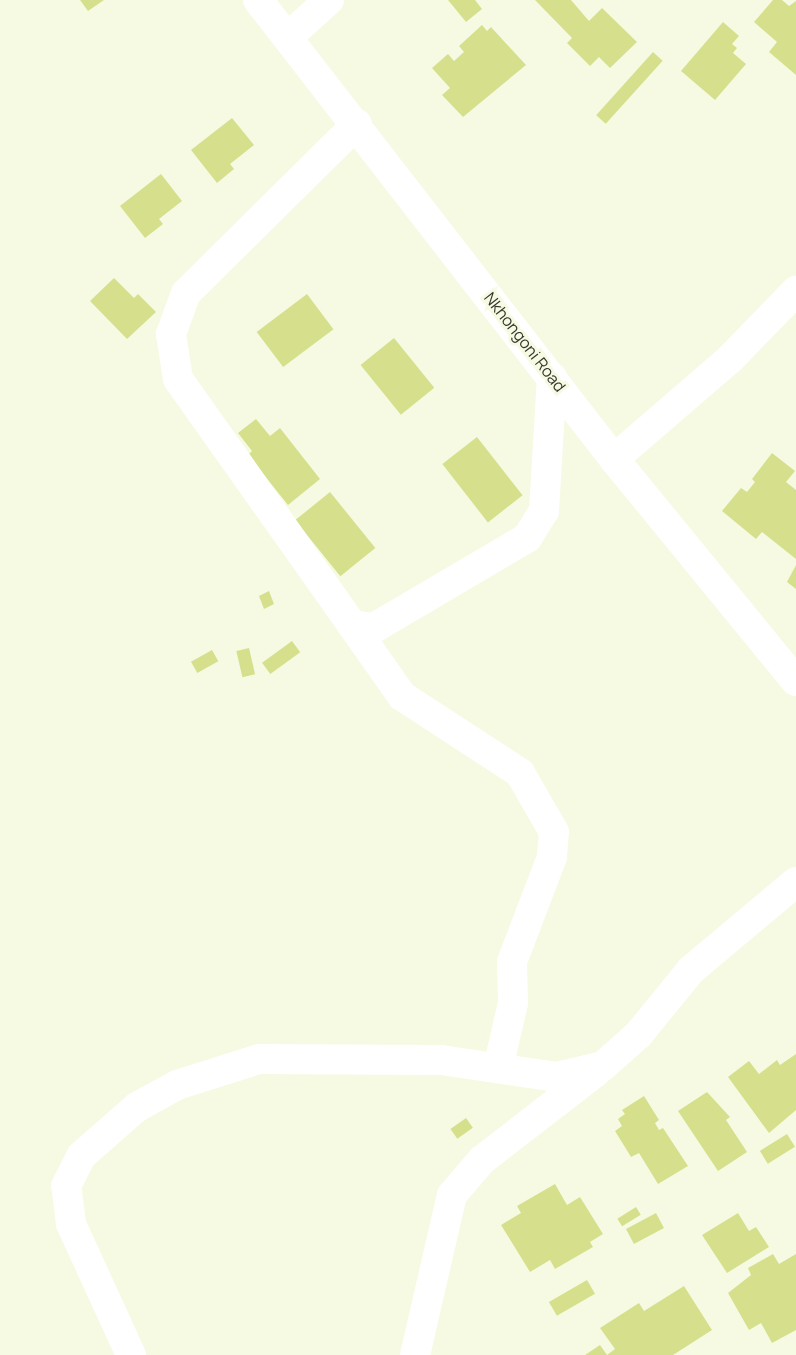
<!DOCTYPE html>
<style>
body{margin:0}
#map{position:relative;width:796px;height:1355px;overflow:hidden;background:#f6fae2;font-family:Manrope,sans-serif}
div>[style]{position:absolute}
.building>*{inset:0;background:#d6e08c;transform-origin:0 0}
.minor>*{height:30px;margin:-15px;padding:0 15px;transform-origin:15px;border-radius:15px;background:#fff}
span{translate:-50% -50%;white-space:nowrap;text-align:center;line-height:1.15;-webkit-text-stroke:6px #f6fae2;paint-order:stroke}
.street-label{font-size:16px;color:#34362d}
</style>
<div id="map">
<div class="building">
<i style="clip-path:polygon(80px 0,104px 0,88px 11px)"></i>
<i style="clip-path:polygon(448px 0,475px 0,482px 9px,466px 22px)"></i>
<i style="clip-path:polygon(535px 0,571px 0,589px 21px,602px 8px,637px 42px,610px 68px,599px 57px,590px 66px,567px 43px,572px 38px)"></i>
<i style="clip-path:polygon(773px 0,782px 0,789px 6px,796px 1px,796px 75px,769px 52px,777px 42px,754px 22px)"></i>
<i style="clip-path:polygon(723px 22px,739px 36px,732px 44px,737px 48px,733px 53px,746px 64px,715px 100px,681px 71px)"></i>
<i style="clip-path:polygon(482px 25px,487px 31px,491px 27px,526px 65px,463px 117px,442px 95px,450px 88px,432px 68px,448px 54px,454px 61px,464px 52px,459px 46px)"></i>
<i style="left:653px;top:52px;width:13px;height:85px;rotate:42deg"></i>
<i style="clip-path:polygon(232px 118px,254px 145px,230px 164px,234px 169px,217px 183px,191px 150px)"></i>
<i style="clip-path:polygon(161px 174px,182px 201px,159px 219px,163px 224px,145px 238px,120px 206px)"></i>
<i style="clip-path:polygon(114px 278px,134px 298px,138px 294px,156px 312px,127px 339px,90px 301px)"></i>
<i style="left:307px;top:294px;width:44px;height:63px;rotate:53deg"></i>
<i style="left:394px;top:338px;width:64px;height:43px;rotate:51deg"></i>
<i style="clip-path:polygon(256px 419px,270px 436px,280px 428px,320px 479px,288px 505px,248px 455px,252px 451px,238px 433px)"></i>
<i style="left:477px;top:437px;width:74px;height:44px;rotate:52deg"></i>
<i style="clip-path:polygon(772px 453px,795px 471px,786px 482px,796px 490px,796px 559px,762px 532px,756px 539px,722px 511px,741px 488px,747px 492px,755px 482px,752px 479px)"></i>
<i style="left:330px;top:492px;width:72px;height:45px;rotate:51deg"></i>
<i style="clip-path:polygon(796px 565px,796px 589px,787px 582px)"></i>
<i style="clip-path:polygon(269px 591px,274px 604px,264px 609px,259px 596px)"></i>
<i style="left:292px;top:641px;width:14px;height:37px;rotate:54deg"></i>
<i style="left:249px;top:648px;width:27px;height:13px;rotate:77deg"></i>
<i style="left:212px;top:650px;width:13px;height:24px;rotate:61deg"></i>
<i style="clip-path:polygon(796px 1054px,796px 1110px,769px 1133px,728px 1077px,749px 1061px,759px 1074px,777px 1060px,780px 1065px)"></i>
<i style="clip-path:polygon(707px 1092px,730px 1117px,726px 1120px,747px 1152px,718px 1171px,678px 1111px)"></i>
<i style="clip-path:polygon(644px 1096px,659px 1120px,655px 1123px,659px 1130px,663px 1128px,688px 1166px,658px 1184px,639px 1153px,631px 1157px,615px 1131px,622px 1126px,618px 1119px,625px 1114px,622px 1110px)"></i>
<i style="left:466px;top:1118px;width:12px;height:19px;rotate:55deg"></i>
<i style="left:787px;top:1134px;width:15px;height:32px;rotate:58deg"></i>
<i style="clip-path:polygon(555px 1184px,567px 1205px,580px 1197px,603px 1234px,590px 1242px,593px 1247px,555px 1269px,550px 1260px,530px 1272px,501px 1225px,521px 1213px,517px 1206px)"></i>
<i style="left:636px;top:1207px;width:9px;height:22px;rotate:58deg"></i>
<i style="left:656px;top:1213px;width:17px;height:34px;rotate:62deg"></i>
<i style="clip-path:polygon(738px 1213px,749px 1231px,756px 1227px,769px 1247px,727px 1273px,702px 1235px)"></i>
<i style="clip-path:polygon(773px 1254px,779px 1264px,796px 1254px,796px 1330px,772px 1343px,761px 1323px,749px 1330px,728px 1293px,751px 1275px,748px 1268px)"></i>
<i style="left:587px;top:1280px;width:16px;height:44px;rotate:60deg"></i>
<i style="clip-path:polygon(684px 1286px,712px 1330px,673px 1355px,585px 1355px,600px 1345px,607px 1355px,615px 1349px,600px 1328px,639px 1303px,644px 1311px)"></i>
</div>
<div class="minor">
<i style="left:258px;top:0;width:581px;rotate:52.2deg"></i>
<i style="left:614px;top:459px;width:287px;rotate:50.7deg"></i>
<i style="left:288px;top:37px;width:55px;rotate:-42.1deg"></i>
<i style="left:357px;top:124px;width:240px;rotate:135.3deg"></i>
<i style="left:186px;top:293px;width:44px;rotate:110.1deg"></i>
<i style="left:171px;top:334px;width:46px;rotate:81.2deg"></i>
<i style="left:178px;top:379px;width:301px;rotate:54.7deg"></i>
<i style="left:352px;top:625px;width:22px;rotate:8deg"></i>
<i style="left:374px;top:628px;width:178px;rotate:-30.5deg"></i>
<i style="left:527px;top:538px;width:32px;rotate:-58deg"></i>
<i style="left:544px;top:511px;width:134px;rotate:-86.6deg"></i>
<i style="left:614px;top:459px;width:153px;rotate:-40.8deg"></i>
<i style="left:730px;top:359px;width:95px;rotate:-45.9deg"></i>
<i style="left:352px;top:625px;width:87px;rotate:54.8deg"></i>
<i style="left:402px;top:696px;width:141px;rotate:33.1deg"></i>
<i style="left:520px;top:773px;width:68px;rotate:60deg"></i>
<i style="left:554px;top:832px;width:25px;rotate:95deg"></i>
<i style="left:552px;top:857px;width:112px;rotate:110.9deg"></i>
<i style="left:512px;top:962px;width:41px;rotate:88.6deg"></i>
<i style="left:513px;top:1003px;width:67px;rotate:103deg"></i>
<i style="left:131px;top:1355px;width:144px;rotate:-114.6deg"></i>
<i style="left:71px;top:1224px;width:38px;rotate:-97deg"></i>
<i style="left:66px;top:1186px;width:34px;rotate:-63deg"></i>
<i style="left:81px;top:1156px;width:74px;rotate:-41.2deg"></i>
<i style="left:137px;top:1107px;width:46px;rotate:-28.8deg"></i>
<i style="left:177px;top:1085px;width:86px;rotate:-17.6deg"></i>
<i style="left:259px;top:1059px;width:182px;rotate:0.3deg"></i>
<i style="left:441px;top:1060px;width:116px;rotate:8.4deg"></i>
<i style="left:556px;top:1077px;width:48px;rotate:-13.2deg"></i>
<i style="left:603px;top:1066px;width:47px;rotate:-41.5deg"></i>
<i style="left:638px;top:1035px;width:84px;rotate:-50.8deg"></i>
<i style="left:691px;top:970px;width:137px;rotate:-40deg"></i>
<i style="left:415px;top:1355px;width:164px;rotate:-77deg"></i>
<i style="left:452px;top:1195px;width:46px;rotate:-49.4deg"></i>
<i style="left:482px;top:1160px;width:144px;rotate:-37.7deg"></i>
</div>
<div class="street-label">
<span style="left:525px;top:342px;rotate:52deg">Nkhongoni Road</span>
</div>
</div>
